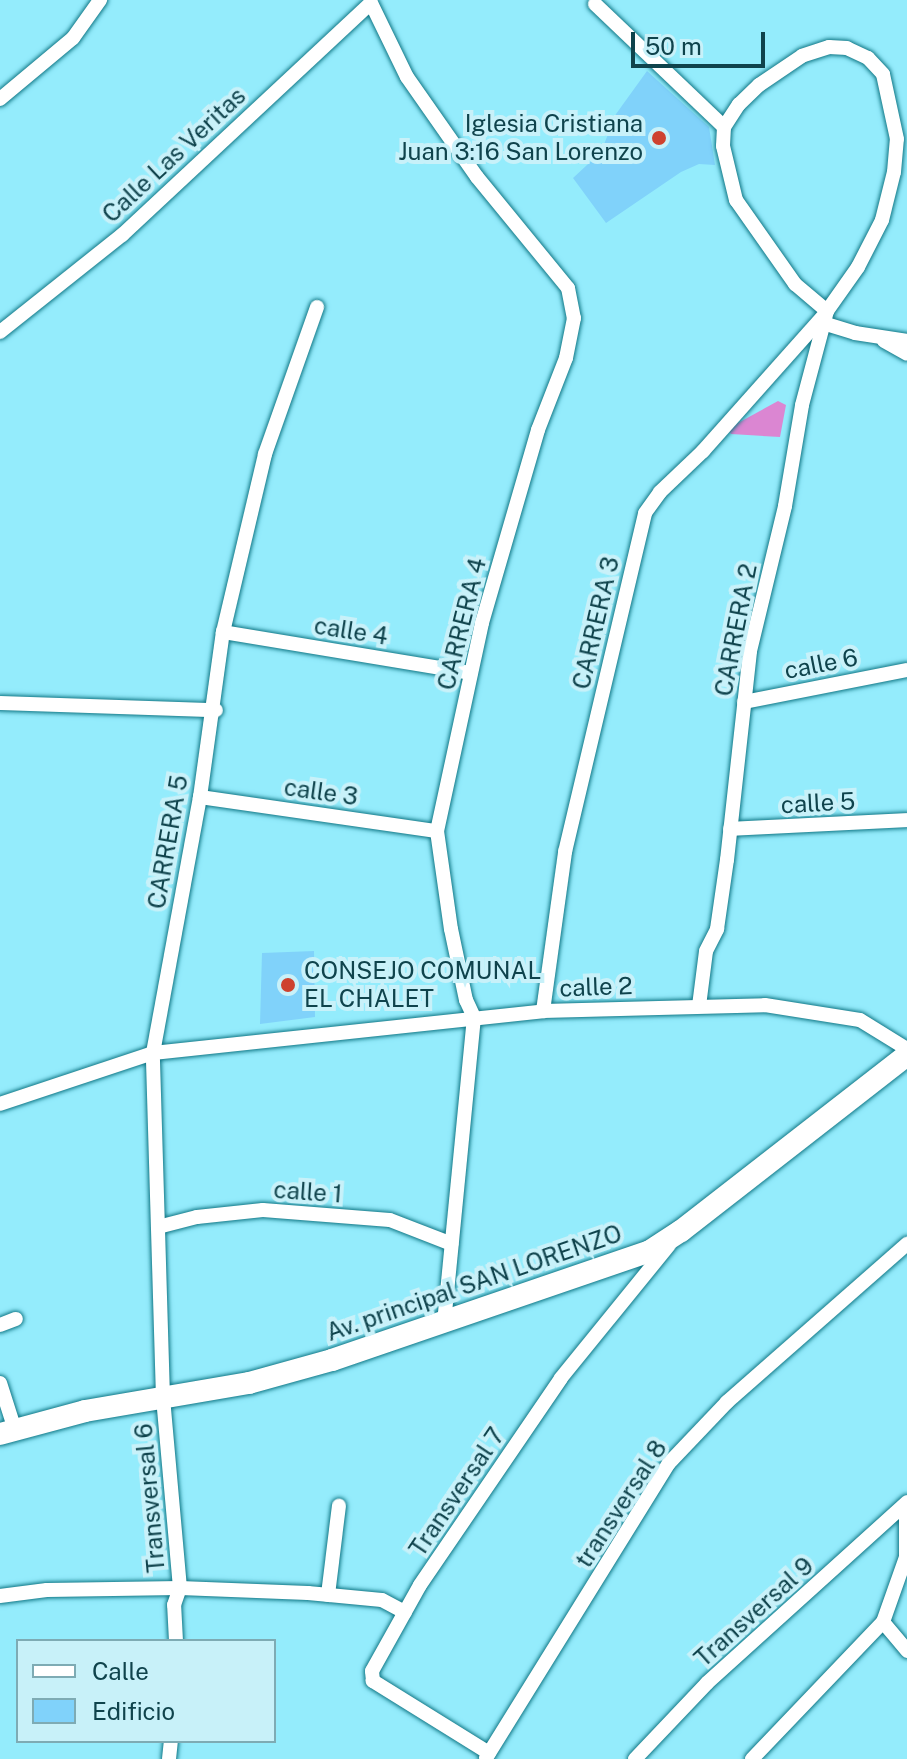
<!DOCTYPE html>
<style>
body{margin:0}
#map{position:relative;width:907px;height:1759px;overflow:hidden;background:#94ecfc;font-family:"Public Sans",sans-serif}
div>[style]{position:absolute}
.green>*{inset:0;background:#db86d2}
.building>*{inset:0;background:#80d2fa}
.roads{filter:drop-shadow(0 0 2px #107786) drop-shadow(0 0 2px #107786)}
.minor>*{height:14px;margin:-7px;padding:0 7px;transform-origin:7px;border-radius:7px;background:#fff}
.secondary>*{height:22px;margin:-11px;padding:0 11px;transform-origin:11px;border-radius:11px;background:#fff}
.dots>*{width:22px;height:22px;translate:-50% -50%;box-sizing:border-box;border:4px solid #c8f1f9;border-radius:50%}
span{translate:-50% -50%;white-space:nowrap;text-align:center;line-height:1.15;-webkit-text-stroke:8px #c8f1f9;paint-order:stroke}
.poi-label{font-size:24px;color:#0f434c}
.right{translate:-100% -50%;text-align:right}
.left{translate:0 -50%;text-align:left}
.street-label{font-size:24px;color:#0f434c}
.legend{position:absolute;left:16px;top:1639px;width:260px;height:104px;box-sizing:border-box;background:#c8f1f9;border:2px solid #7eabb4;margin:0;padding:10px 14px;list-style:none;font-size:24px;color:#0f434c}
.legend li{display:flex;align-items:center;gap:16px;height:40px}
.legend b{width:40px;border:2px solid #7eabb4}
.scale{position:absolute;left:631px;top:32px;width:134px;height:36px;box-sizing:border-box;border:4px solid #0f434c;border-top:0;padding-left:10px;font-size:24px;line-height:28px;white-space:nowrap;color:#0f434c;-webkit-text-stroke:6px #c8f1f9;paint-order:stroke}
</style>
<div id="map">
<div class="green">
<i style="clip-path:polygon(778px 401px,786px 405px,780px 437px,731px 434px,729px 431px,738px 423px)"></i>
</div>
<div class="building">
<i style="clip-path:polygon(647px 71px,709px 127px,715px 165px,699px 164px,681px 172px,606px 223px,573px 178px,601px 152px,616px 114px)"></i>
<i style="clip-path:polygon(314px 951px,315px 1017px,260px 1024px,262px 953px)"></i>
</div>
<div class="roads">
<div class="minor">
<i style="left:371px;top:3px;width:82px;rotate:64.1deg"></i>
<i style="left:407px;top:77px;width:122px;rotate:55deg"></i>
<i style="left:477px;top:177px;width:144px;rotate:50.7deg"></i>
<i style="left:568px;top:288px;width:31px;rotate:79deg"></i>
<i style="left:574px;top:318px;width:41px;rotate:101.3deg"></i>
<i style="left:566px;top:358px;width:77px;rotate:111.3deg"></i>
<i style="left:538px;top:430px;width:201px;rotate:106.2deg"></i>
<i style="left:482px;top:623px;width:213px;rotate:102.2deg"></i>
<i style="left:437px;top:831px;width:99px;rotate:81.9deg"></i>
<i style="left:451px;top:929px;width:73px;rotate:78.1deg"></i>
<i style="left:466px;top:1000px;width:19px;rotate:65deg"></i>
<i style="left:474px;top:1017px;width:305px;rotate:95.6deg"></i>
<i style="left:595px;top:4px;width:178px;rotate:43.6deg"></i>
<i style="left:0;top:99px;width:95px;rotate:-39.9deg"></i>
<i style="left:73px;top:38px;width:47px;rotate:-54.6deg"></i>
<i style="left:823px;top:323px;width:34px;rotate:17deg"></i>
<i style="left:855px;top:333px;width:53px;rotate:8.7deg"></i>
<i style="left:0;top:332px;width:156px;rotate:-38.5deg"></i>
<i style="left:122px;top:235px;width:340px;rotate:-43deg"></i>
<i style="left:884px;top:341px;width:26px;rotate:29deg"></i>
<i style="left:223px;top:632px;width:251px;rotate:9.4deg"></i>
<i style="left:744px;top:702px;width:166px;rotate:-11.1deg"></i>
<i style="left:0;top:703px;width:216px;rotate:1.9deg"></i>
<i style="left:200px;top:797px;width:239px;rotate:8.2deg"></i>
<i style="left:730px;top:829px;width:177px;rotate:-2.9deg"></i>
<i style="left:699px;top:1006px;width:55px;rotate:-82.7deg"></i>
<i style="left:706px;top:951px;width:25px;rotate:-63deg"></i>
<i style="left:717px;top:929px;width:70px;rotate:-81.8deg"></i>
<i style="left:727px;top:860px;width:210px;rotate:-83.7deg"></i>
<i style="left:750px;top:651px;width:149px;rotate:-76.4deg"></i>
<i style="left:785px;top:506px;width:102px;rotate:-80.4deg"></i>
<i style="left:802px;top:405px;width:97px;rotate:-75.1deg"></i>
<i style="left:827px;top:311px;width:54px;rotate:-54.8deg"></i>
<i style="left:858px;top:267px;width:53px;rotate:-62.9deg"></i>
<i style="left:882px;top:220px;width:49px;rotate:-76deg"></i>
<i style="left:894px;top:172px;width:33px;rotate:-85deg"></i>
<i style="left:897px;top:139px;width:66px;rotate:-102.2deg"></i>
<i style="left:883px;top:74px;width:22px;rotate:-133deg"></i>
<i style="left:868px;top:58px;width:23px;rotate:-155deg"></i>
<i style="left:847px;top:48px;width:18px;rotate:-177deg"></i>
<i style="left:829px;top:47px;width:28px;rotate:162deg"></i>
<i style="left:802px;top:56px;width:52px;rotate:146deg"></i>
<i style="left:759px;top:85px;width:28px;rotate:136deg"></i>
<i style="left:739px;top:104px;width:27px;rotate:123deg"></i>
<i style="left:724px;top:127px;width:19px;rotate:93deg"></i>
<i style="left:723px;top:146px;width:56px;rotate:76.5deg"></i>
<i style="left:736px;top:200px;width:103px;rotate:54.9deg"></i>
<i style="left:795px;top:284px;width:42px;rotate:40.2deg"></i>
<i style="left:543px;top:1011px;width:161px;rotate:-82.1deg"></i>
<i style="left:565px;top:852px;width:348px;rotate:-76.7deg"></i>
<i style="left:645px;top:513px;width:26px;rotate:-54deg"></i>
<i style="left:660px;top:492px;width:59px;rotate:-43.6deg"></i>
<i style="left:703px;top:451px;width:182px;rotate:-48.3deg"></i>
<i style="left:0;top:1104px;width:161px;rotate:-18.4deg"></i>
<i style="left:153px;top:1053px;width:392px;rotate:-6.1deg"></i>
<i style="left:543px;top:1011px;width:222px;rotate:-1.5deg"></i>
<i style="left:765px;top:1005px;width:96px;rotate:9deg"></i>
<i style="left:860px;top:1020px;width:55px;rotate:31.7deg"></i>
<i style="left:158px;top:1227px;width:40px;rotate:-14.4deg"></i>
<i style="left:197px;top:1217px;width:66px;rotate:-6.1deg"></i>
<i style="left:263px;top:1210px;width:127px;rotate:4.5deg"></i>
<i style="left:390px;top:1220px;width:66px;rotate:21.2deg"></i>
<i style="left:0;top:1325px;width:17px;rotate:-21deg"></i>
<i style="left:0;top:1383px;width:49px;rotate:72.3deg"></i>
<i style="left:906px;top:1504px;width:53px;rotate:90deg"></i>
<i style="left:906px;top:1557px;width:69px;rotate:109.5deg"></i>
<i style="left:883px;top:1622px;width:38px;rotate:50deg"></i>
<i style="left:328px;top:1595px;width:90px;rotate:-83deg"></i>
<i style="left:0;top:1596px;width:47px;rotate:-7.3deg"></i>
<i style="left:47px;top:1590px;width:133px;rotate:-0.9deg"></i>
<i style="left:180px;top:1588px;width:128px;rotate:2.2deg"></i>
<i style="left:308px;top:1593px;width:74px;rotate:5.4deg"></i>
<i style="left:382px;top:1600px;width:26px;rotate:28deg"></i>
<i style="left:176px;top:1641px;width:36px;rotate:-93deg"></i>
<i style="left:174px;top:1605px;width:18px;rotate:-71deg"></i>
<i style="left:180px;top:1588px;width:191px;rotate:-95.1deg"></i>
<i style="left:163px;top:1398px;width:345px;rotate:-91.7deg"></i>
<i style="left:153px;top:1053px;width:260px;rotate:-79.6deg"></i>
<i style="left:200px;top:797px;width:167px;rotate:-82.1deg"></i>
<i style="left:223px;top:632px;width:183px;rotate:-76.7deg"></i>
<i style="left:265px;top:454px;width:156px;rotate:-70.5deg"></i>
<i style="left:489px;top:1753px;width:137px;rotate:-148.2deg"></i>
<i style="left:373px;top:1681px;width:10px;rotate:-96deg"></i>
<i style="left:372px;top:1671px;width:98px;rotate:-60.8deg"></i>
<i style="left:420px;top:1585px;width:250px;rotate:-55.7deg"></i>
<i style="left:561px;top:1378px;width:171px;rotate:-50.9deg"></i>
<i style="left:486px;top:1758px;width:347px;rotate:-58.2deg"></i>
<i style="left:669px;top:1463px;width:84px;rotate:-46.4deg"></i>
<i style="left:727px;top:1402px;width:240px;rotate:-41.3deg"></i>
<i style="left:169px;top:1759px;width:18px;rotate:-84deg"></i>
<i style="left:635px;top:1759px;width:105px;rotate:-46.5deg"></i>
<i style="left:707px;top:1683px;width:270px;rotate:-42.1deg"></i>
<i style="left:752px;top:1759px;width:190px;rotate:-46.3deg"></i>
</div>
<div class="secondary">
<i style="left:0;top:1434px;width:88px;rotate:-15.1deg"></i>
<i style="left:85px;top:1411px;width:166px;rotate:-9.7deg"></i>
<i style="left:249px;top:1383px;width:86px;rotate:-15.5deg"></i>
<i style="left:332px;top:1360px;width:336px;rotate:-18.9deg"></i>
<i style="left:650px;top:1251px;width:37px;rotate:-33deg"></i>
<i style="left:681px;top:1231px;width:286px;rotate:-37.9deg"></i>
</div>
</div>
<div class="dots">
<i style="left:659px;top:138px;background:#ce422f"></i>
<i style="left:288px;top:985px;background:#ce422f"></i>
</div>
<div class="poi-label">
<span class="right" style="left:643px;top:138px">Iglesia Cristiana<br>Juan 3:16 San Lorenzo</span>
<span class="left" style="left:304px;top:985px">CONSEJO COMUNAL<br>EL CHALET</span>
</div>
<div class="street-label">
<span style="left:174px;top:155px;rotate:-43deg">Calle Las Veritas</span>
<span style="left:596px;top:623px;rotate:-77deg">CARRERA 3</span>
<span style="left:462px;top:624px;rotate:-76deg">CARRERA 4</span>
<span style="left:736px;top:630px;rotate:-79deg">CARRERA 2</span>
<span style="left:351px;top:631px;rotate:9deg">calle 4</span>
<span style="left:821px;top:664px;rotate:-11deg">calle 6</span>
<span style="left:321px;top:792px;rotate:8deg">calle 3</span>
<span style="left:818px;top:803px;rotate:-3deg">calle 5</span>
<span style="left:168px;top:842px;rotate:-80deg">CARRERA 5</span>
<span style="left:596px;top:987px;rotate:-2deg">calle 2</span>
<span style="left:308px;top:1192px;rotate:4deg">calle 1</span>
<span style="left:474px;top:1283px;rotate:-19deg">Av. principal SAN LORENZO</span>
<span style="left:457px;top:1492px;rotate:-56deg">Transversal 7</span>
<span style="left:150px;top:1498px;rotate:-95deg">Transversal 6</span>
<span style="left:621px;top:1504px;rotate:-57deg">transversal 8</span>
<span style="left:754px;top:1612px;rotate:-42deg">Transversal 9</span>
</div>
<ul class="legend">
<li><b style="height:10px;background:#fff"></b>Calle</li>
<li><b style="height:22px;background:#80d2fa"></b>Edificio</li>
</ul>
<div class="scale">50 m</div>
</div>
